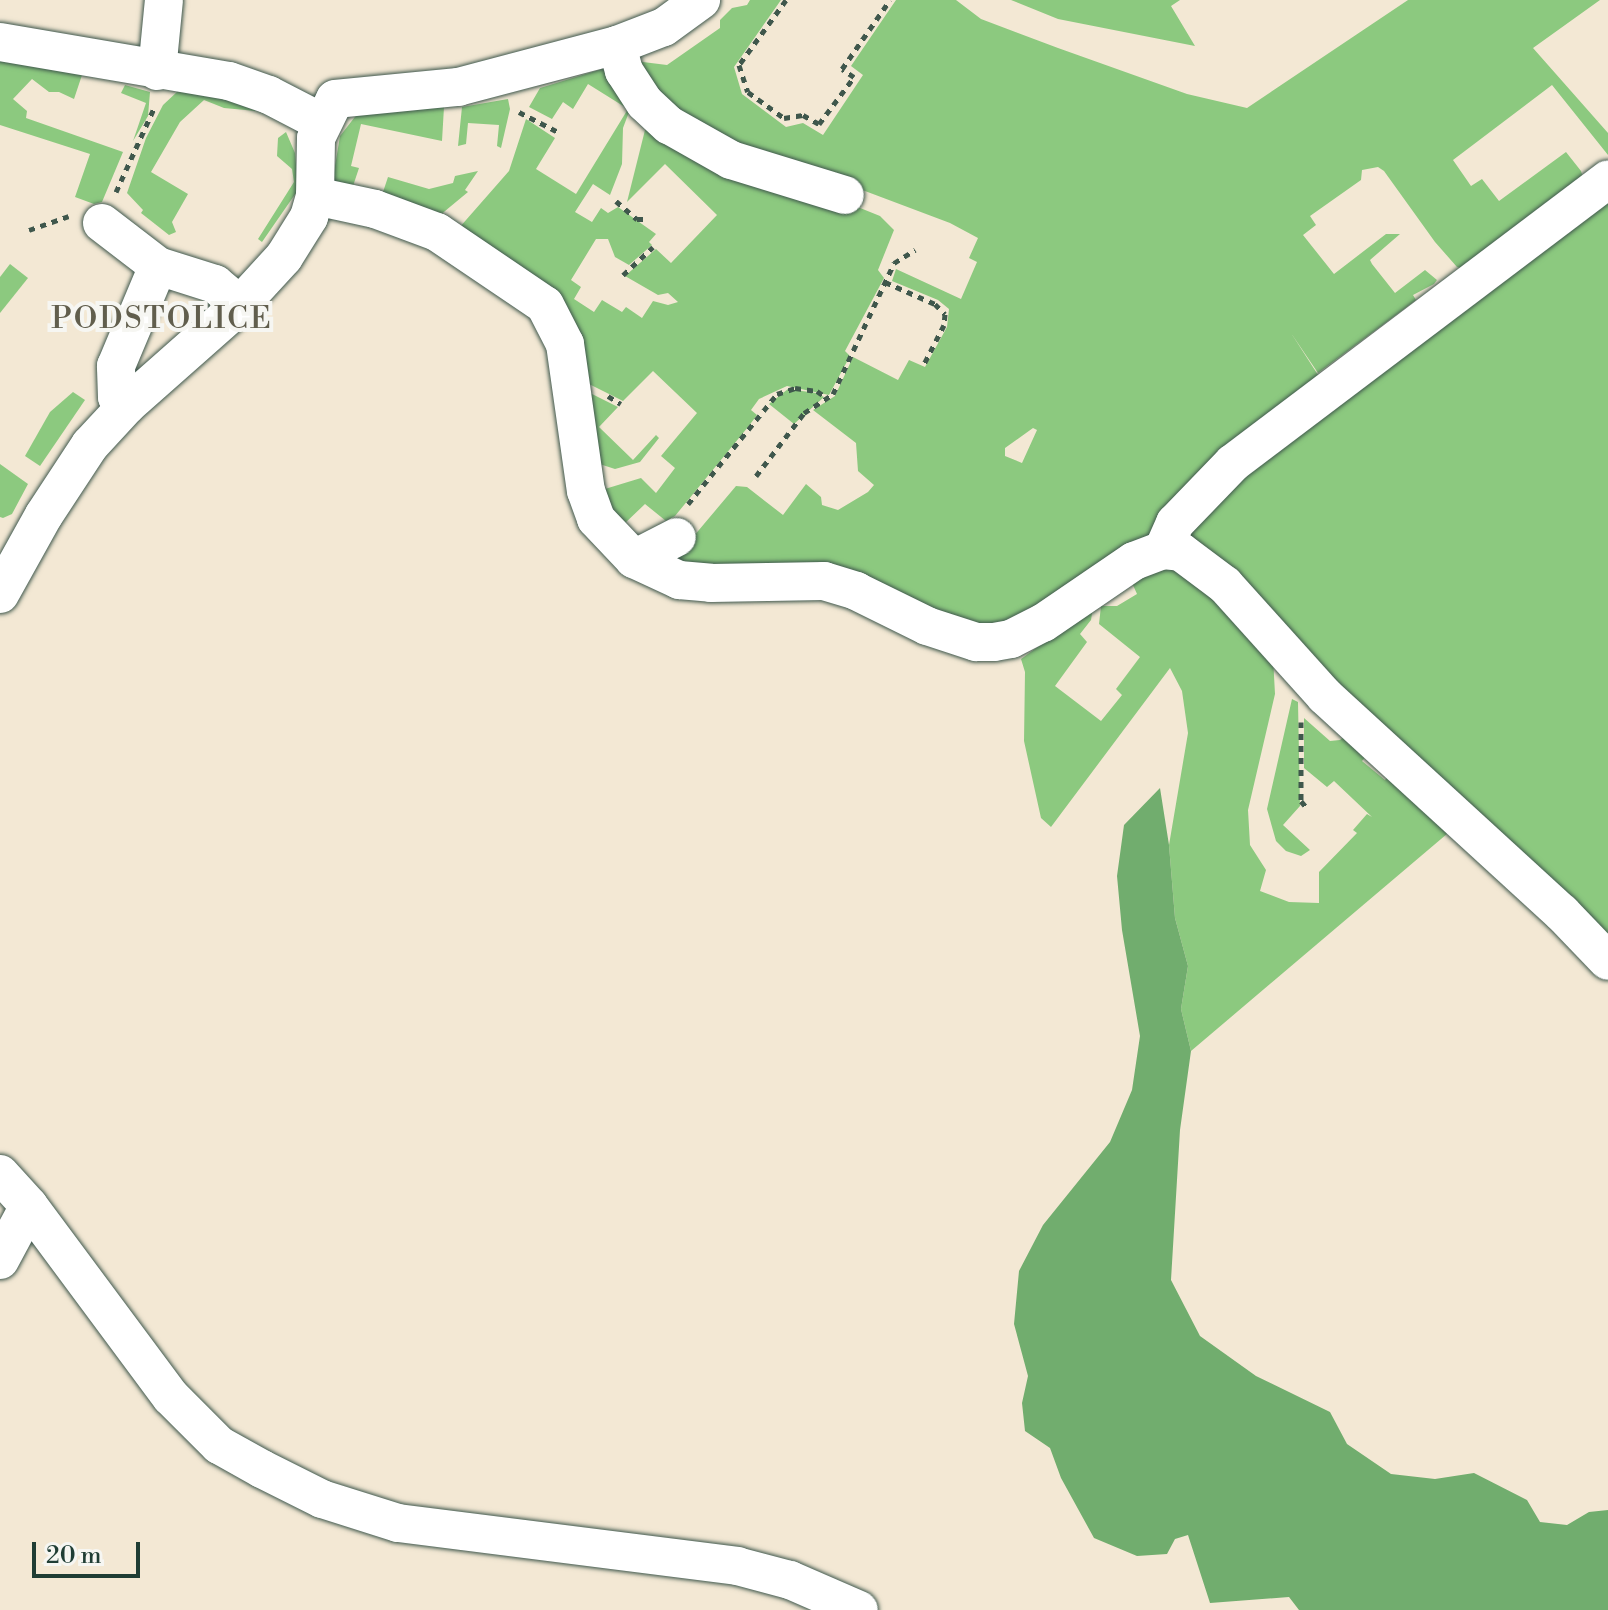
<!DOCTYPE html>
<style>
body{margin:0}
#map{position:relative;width:1608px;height:1610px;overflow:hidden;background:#f3e8d4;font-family:"Libre Bodoni",serif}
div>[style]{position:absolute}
.green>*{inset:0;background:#8cc97f}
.forest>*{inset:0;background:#71ad6e}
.path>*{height:5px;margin-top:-2.5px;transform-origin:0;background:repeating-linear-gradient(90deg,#3f574c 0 6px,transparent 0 12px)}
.roads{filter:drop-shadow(0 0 2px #3f574c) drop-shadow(0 0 2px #3f574c)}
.minor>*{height:38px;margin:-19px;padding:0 19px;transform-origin:19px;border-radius:19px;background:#fff}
span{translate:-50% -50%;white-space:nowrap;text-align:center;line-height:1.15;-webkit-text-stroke:8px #f6f6f2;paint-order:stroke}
.quarter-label{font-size:30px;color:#615e4d;letter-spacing:2px}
.scale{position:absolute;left:32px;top:1542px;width:108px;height:36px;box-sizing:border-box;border:4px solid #1f3d34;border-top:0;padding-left:10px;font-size:24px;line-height:28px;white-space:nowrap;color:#1f3d34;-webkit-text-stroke:6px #f6f6f2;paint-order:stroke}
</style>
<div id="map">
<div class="green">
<i style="clip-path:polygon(evenodd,750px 0,781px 0,734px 67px,742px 94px,786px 127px,803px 123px,823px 135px,863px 75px,851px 66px,896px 0,956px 0,981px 19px,1058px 48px,1187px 94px,1247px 108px,1408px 0,1600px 0,1533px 48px,1608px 133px,1608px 155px,1552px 85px,1453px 160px,1471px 186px,1482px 179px,1499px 201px,1566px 152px,1581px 171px,1584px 181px,1463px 269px,1457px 267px,1435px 242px,1384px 171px,1378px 167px,1362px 170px,1361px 180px,1310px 216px,1316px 225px,1303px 235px,1334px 274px,1386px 234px,1400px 234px,1370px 260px,1372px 264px,1395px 293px,1425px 270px,1437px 280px,1434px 284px,1413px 295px,1416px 300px,1318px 373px,1291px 333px,1320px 378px,1160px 529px,997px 633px,672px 562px,736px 486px,747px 487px,783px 515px,806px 484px,821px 497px,822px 505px,838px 510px,868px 492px,874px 485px,858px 471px,856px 443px,813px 410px,835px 396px,853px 357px,898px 380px,909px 360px,925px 367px,947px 327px,949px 309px,938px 300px,892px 281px,896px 269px,961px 299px,977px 262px,969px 258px,978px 238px,950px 223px,687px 124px,635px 61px,667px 65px,720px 28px,720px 20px,732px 8px,747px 5px,750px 0,1033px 428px,1037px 430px,1022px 463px,1005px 456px,1005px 448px,1033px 428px)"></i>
<i style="clip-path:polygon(1011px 0,1180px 0,1171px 6px,1195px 46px,1058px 19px)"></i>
<i style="clip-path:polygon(0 52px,84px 69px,74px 99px,59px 92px,49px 92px,32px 79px,13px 99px,27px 111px,26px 118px,123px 152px,102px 202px,94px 204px,75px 197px,90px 154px,0 125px)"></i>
<i style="clip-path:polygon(602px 69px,608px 71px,632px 104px,623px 128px,622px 164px,610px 195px,593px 184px,575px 212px,592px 222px,601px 208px,608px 213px,618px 207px,656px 234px,649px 242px,652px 245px,629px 265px,615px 257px,608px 239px,596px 239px,571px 280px,581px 287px,574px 299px,594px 312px,602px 300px,622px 312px,626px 307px,642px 318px,653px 301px,668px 305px,678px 302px,668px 293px,658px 295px,625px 276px,656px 249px,671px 263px,717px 215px,665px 164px,627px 202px,647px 122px,880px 216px,894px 230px,878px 270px,884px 278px,845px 351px,850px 356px,829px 395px,787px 386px,759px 399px,751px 410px,757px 415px,748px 427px,675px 516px,666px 521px,645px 504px,622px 526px,595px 492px,641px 478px,656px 493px,675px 468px,661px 456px,697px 413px,653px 371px,623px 401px,587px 383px,575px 349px,459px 228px,509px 171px,526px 119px,555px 138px,536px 169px,576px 194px,628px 109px,588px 84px,573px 109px,563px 102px,552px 119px,529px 107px,540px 88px)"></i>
<i style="clip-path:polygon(125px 85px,150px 92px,148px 116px,133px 141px,146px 103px,121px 93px)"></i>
<i style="clip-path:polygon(202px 89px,257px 111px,224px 108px,204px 100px,180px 122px,151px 172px,188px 194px,172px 222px,176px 232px,169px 235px,141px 213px,143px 210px,127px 193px,146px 138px,163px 105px,178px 91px)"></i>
<i style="clip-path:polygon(508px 99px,510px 109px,501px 148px,497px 146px,499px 125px,468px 123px,466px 144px,458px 146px,462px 107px)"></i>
<i style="clip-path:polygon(444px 107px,442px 141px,361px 124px,351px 166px,359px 168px,353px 186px,382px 195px,388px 177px,429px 189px,453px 183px,455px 176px,478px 171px,465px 190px,468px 192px,439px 216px,332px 184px,340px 136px,358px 113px)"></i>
<i style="clip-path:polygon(286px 132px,295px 153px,298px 190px,262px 242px,258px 239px,294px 182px,292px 169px,277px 156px,278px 138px)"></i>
<i style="clip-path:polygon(1608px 191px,1608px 947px,1469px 816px,1187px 534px,1200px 510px)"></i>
<i style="clip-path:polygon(10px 264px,28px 278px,0 313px,0 277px)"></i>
<i style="clip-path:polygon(788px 389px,816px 393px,824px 397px,794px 424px,769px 404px)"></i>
<i style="clip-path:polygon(586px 391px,618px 407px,599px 427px,633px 460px,656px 435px,659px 438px,640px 462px,615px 469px,587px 460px)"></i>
<i style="clip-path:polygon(73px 392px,85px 400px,40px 466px,25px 456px,50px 412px)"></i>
<i style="clip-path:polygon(0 464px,28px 484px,12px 514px,3px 518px,0 517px)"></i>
<i style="clip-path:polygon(1180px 566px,1273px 657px,1275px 694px,1248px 810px,1250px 845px,1266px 870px,1260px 891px,1289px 902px,1319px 903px,1319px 872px,1357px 833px,1353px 830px,1367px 814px,1372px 817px,1334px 781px,1327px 787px,1304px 768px,1304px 718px,1330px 741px,1340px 740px,1347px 734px,1369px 753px,1362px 761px,1385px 780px,1391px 773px,1454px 828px,1191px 1051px,1181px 1009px,1188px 966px,1175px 918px,1169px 845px,1188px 733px,1182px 691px,1170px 668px,1051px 827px,1041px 818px,1024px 741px,1025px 672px,1021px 659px,1093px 607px,1091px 620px,1080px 634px,1087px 642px,1055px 686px,1101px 721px,1122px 695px,1116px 689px,1140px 657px,1099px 624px,1101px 606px,1117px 606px,1137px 594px,1128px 574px)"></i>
<i style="clip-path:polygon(1292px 699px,1298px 702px,1300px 806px,1283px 825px,1310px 850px,1301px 856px,1286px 851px,1276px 841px,1267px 809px)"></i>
</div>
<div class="forest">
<i style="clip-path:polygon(1160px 788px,1169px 845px,1175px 918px,1188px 966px,1181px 1009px,1191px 1051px,1180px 1130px,1171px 1280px,1200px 1336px,1256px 1376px,1330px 1412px,1347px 1444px,1391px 1474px,1435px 1479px,1474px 1473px,1527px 1500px,1540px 1522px,1567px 1525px,1589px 1512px,1608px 1510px,1608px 1610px,1299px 1610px,1289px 1597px,1210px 1603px,1188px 1535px,1175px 1539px,1167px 1554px,1137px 1556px,1094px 1538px,1061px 1478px,1050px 1448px,1025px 1431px,1022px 1403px,1028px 1376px,1014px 1324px,1019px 1271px,1043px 1225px,1110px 1142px,1132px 1090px,1140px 1036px,1122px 930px,1117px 876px,1124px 825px)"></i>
</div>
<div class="path">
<i style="left:786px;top:0;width:80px;rotate:125.9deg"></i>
<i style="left:739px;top:65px;width:28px;rotate:72deg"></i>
<i style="left:748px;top:92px;width:44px;rotate:35.8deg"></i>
<i style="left:784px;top:118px;width:19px;rotate:-9deg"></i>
<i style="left:803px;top:115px;width:18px;rotate:29deg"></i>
<i style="left:819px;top:124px;width:59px;rotate:-53.3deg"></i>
<i style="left:854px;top:77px;width:14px;rotate:-146deg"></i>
<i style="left:842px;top:69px;width:84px;rotate:-55.2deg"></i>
<i style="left:519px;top:112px;width:44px;rotate:27.1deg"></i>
<i style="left:116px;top:192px;width:94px;rotate:-65.6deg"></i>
<i style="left:616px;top:201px;width:28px;rotate:41deg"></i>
<i style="left:637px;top:219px;width:8px"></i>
<i style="left:29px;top:230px;width:42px;rotate:-19.3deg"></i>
<i style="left:623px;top:275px;width:41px;rotate:-43deg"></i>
<i style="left:885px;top:282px;width:55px;rotate:23.7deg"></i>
<i style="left:935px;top:304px;width:14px;rotate:45deg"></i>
<i style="left:945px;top:314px;width:11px;rotate:95deg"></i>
<i style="left:944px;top:325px;width:44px;rotate:117.1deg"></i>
<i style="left:608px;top:396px;width:15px;rotate:32deg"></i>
<i style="left:756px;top:476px;width:79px;rotate:-52.7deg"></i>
<i style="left:804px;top:413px;width:35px;rotate:-33deg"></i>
<i style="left:833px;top:394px;width:145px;rotate:-65deg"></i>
<i style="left:894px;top:263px;width:25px;rotate:-32deg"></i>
<i style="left:688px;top:504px;width:141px;rotate:-51deg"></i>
<i style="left:777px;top:394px;width:19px;rotate:-18deg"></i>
<i style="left:795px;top:388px;width:22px;rotate:8deg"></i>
<i style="left:817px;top:391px;width:12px;rotate:35deg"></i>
<i style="left:1301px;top:722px;width:79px;rotate:90deg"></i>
<i style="left:1301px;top:801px;width:9px;rotate:49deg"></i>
</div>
<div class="roads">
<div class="minor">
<i style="left:0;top:42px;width:232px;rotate:9.7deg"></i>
<i style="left:229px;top:81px;width:42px;rotate:19.3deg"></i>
<i style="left:269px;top:95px;width:59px;rotate:27.4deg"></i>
<i style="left:617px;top:45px;width:27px;rotate:75deg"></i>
<i style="left:624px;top:71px;width:38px;rotate:57deg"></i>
<i style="left:645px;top:103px;width:33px;rotate:43deg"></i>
<i style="left:669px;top:125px;width:71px;rotate:29.4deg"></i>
<i style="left:731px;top:160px;width:119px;rotate:17.1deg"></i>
<i style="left:157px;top:71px;width:71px;rotate:-84.4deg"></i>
<i style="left:315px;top:196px;width:61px;rotate:12.2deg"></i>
<i style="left:375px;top:209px;width:66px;rotate:20.4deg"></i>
<i style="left:437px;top:232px;width:130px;rotate:34.1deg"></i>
<i style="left:545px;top:305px;width:44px;rotate:62.9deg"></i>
<i style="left:565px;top:344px;width:148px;rotate:81.9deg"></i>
<i style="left:586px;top:491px;width:30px;rotate:70deg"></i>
<i style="left:596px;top:519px;width:55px;rotate:46.5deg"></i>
<i style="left:634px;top:559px;width:50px;rotate:25deg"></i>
<i style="left:679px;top:580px;width:32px;rotate:5deg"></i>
<i style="left:711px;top:583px;width:113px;rotate:-1deg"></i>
<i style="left:824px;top:581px;width:34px;rotate:17deg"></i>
<i style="left:856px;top:591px;width:79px;rotate:26.2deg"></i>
<i style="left:927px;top:626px;width:52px;rotate:18.1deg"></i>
<i style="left:976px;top:642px;width:18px"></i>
<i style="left:994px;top:642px;width:17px;rotate:-10deg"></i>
<i style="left:1011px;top:639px;width:36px;rotate:-27deg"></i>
<i style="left:1043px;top:623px;width:110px;rotate:-34.3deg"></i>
<i style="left:1134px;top:561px;width:31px;rotate:-21deg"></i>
<i style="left:1163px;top:550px;width:18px;rotate:6deg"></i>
<i style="left:1181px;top:552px;width:55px;rotate:36.9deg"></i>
<i style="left:1225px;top:585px;width:149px;rotate:48deg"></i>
<i style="left:1325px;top:696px;width:321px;rotate:42.5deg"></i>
<i style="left:1562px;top:913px;width:66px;rotate:46.2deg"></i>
<i style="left:102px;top:223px;width:71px;rotate:37.5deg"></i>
<i style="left:158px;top:266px;width:60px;rotate:17.5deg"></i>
<i style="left:215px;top:284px;width:33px;rotate:40deg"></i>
<i style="left:127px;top:405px;width:13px;rotate:-141deg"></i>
<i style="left:117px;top:397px;width:31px;rotate:-92deg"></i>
<i style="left:116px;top:366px;width:108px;rotate:-67.2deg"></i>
<i style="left:1163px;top:550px;width:30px;rotate:-66deg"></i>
<i style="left:1175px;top:523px;width:83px;rotate:-46deg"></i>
<i style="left:1233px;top:463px;width:470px;rotate:-37.1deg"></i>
<i style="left:634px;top:559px;width:48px;rotate:-27.1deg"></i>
<i style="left:0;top:594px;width:90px;rotate:-60.9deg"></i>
<i style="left:44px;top:515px;width:84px;rotate:-56.7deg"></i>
<i style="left:90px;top:445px;width:54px;rotate:-47.2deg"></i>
<i style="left:127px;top:405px;width:151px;rotate:-41.5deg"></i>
<i style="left:240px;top:305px;width:65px;rotate:-47.5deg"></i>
<i style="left:284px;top:257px;width:47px;rotate:-58deg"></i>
<i style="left:309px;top:217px;width:22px;rotate:-74deg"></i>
<i style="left:315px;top:196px;width:58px;rotate:-89deg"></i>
<i style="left:316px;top:138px;width:43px;rotate:-64deg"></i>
<i style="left:335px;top:99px;width:124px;rotate:-5.6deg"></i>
<i style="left:458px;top:87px;width:164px;rotate:-14.8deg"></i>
<i style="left:617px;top:45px;width:50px;rotate:-21deg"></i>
<i style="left:664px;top:27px;width:46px;rotate:-36.1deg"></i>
<i style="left:0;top:1174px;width:43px;rotate:47.8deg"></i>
<i style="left:29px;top:1206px;width:238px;rotate:53.4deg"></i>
<i style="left:171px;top:1397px;width:68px;rotate:45deg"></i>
<i style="left:219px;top:1445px;width:49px;rotate:29.2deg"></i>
<i style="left:262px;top:1469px;width:67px;rotate:26.6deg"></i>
<i style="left:322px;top:1499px;width:80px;rotate:17.5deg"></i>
<i style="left:398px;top:1523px;width:342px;rotate:7.2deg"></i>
<i style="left:737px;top:1566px;width:55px;rotate:14.8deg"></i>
<i style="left:790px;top:1580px;width:75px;rotate:23.5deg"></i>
<i style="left:0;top:1260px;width:61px;rotate:-61.8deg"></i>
</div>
</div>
<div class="quarter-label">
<span style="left:162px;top:319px">PODSTOLICE</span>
</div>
<div class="scale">20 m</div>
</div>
